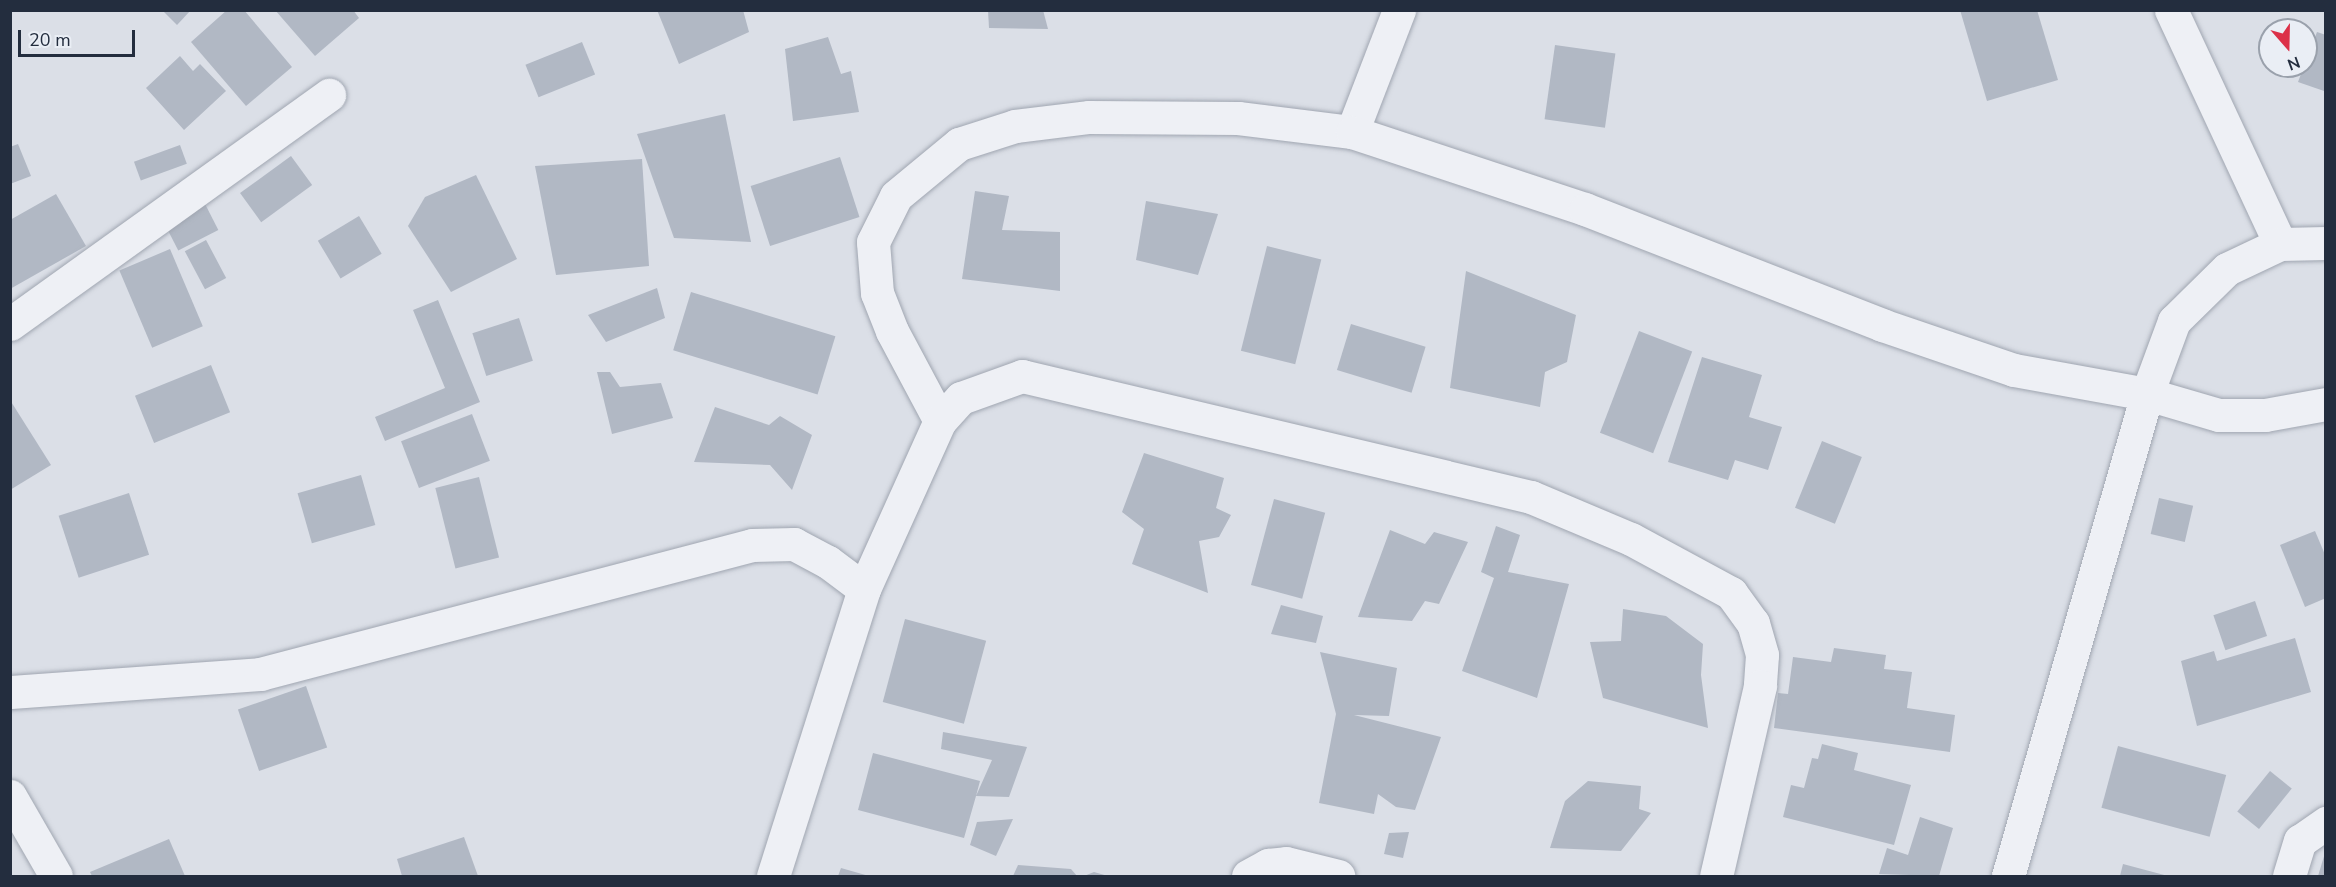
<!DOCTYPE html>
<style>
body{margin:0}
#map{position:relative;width:2336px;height:887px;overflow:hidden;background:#dbdfe7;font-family:"Nunito Sans",sans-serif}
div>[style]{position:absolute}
.building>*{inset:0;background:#b1b8c4;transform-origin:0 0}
.roads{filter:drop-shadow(0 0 2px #a0a6b1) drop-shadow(0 0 2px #a0a6b1)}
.minor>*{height:33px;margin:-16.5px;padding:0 16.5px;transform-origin:16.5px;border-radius:16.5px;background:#eef0f5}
span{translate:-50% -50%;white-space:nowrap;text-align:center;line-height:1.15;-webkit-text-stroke:4.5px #eaeef5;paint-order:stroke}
.frame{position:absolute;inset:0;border:12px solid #232d3e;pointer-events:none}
.north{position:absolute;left:2258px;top:18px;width:60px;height:60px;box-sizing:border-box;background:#eaeef5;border:2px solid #9aa1ac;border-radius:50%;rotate:160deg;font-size:16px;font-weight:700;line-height:24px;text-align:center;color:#232d3e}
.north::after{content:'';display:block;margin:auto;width:21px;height:27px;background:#dc3048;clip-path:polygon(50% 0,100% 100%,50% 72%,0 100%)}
.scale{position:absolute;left:18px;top:30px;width:117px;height:27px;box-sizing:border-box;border:3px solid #232d3e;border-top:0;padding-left:8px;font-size:18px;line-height:21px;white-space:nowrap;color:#232d3e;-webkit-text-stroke:4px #eaeef5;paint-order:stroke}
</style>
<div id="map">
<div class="building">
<i style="clip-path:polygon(162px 10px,191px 10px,177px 25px)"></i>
<i style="clip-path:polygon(227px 10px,244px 10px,292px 67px,246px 106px,191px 42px)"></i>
<i style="clip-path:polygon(275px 10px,353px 10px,359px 18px,315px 56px)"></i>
<i style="clip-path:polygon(657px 10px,743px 10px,749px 32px,679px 64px)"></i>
<i style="clip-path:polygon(988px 10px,1043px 10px,1048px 29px,989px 28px)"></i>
<i style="clip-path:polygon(1960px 10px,2037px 10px,2058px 80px,1987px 101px)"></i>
<i style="clip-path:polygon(2317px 32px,2326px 35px,2324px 91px,2298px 82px)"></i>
<i style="clip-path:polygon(828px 37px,841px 74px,851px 71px,859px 112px,793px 121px,785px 49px)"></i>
<i style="left:582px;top:42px;width:35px;height:61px;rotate:68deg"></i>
<i style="left:1555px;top:45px;width:61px;height:75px;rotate:8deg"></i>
<i style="clip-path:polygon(180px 56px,193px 71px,200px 64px,226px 91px,184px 130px,146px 88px)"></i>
<i style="clip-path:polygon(725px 114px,751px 242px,674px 238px,637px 134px)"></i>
<i style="clip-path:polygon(18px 144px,31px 176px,10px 184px,10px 147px)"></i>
<i style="left:180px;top:145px;width:20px;height:49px;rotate:70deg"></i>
<i style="left:291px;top:156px;width:36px;height:63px;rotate:54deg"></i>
<i style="left:840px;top:157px;width:63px;height:94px;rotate:72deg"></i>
<i style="clip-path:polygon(642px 159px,649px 266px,556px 275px,535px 166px)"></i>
<i style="clip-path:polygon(476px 175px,517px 259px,451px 292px,408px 226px,425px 197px)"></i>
<i style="clip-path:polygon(975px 191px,1009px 196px,1002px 230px,1060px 232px,1060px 291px,962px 279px)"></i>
<i style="clip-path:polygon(56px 194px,86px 246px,10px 289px,10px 220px)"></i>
<i style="left:202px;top:198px;width:36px;height:45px;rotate:63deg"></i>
<i style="clip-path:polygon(1146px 201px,1218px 214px,1198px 275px,1136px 260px)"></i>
<i style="left:359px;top:216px;width:44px;height:48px;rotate:59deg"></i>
<i style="left:206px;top:240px;width:43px;height:24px;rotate:62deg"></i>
<i style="left:1267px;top:246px;width:56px;height:108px;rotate:14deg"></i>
<i style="left:170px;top:249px;width:84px;height:55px;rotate:67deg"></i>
<i style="clip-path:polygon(1466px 271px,1576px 315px,1567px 362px,1545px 372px,1540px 407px,1450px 388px)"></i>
<i style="clip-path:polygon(657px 288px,665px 318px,606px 342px,588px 315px)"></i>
<i style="left:691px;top:292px;width:151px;height:61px;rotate:17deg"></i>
<i style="clip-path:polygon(438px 300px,480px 402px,385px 441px,375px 417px,445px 388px,413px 310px)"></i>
<i style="left:519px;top:318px;width:45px;height:49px;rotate:72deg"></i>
<i style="left:1351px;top:324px;width:78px;height:48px;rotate:17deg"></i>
<i style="left:1639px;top:331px;width:57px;height:109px;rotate:21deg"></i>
<i style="clip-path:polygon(1702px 357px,1762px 375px,1749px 417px,1782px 427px,1768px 470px,1735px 460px,1728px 480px,1668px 462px)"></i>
<i style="left:211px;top:365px;width:51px;height:82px;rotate:68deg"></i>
<i style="clip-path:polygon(597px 372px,610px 372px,620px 387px,661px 383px,673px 418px,612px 434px)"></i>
<i style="clip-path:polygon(10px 400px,51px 465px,10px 490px)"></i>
<i style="clip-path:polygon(715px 407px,769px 425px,780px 416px,812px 435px,792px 490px,770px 465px,694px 462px)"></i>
<i style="left:472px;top:414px;width:50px;height:76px;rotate:69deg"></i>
<i style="left:1822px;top:441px;width:43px;height:72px;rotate:22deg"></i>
<i style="clip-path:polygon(1144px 453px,1224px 478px,1216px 508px,1231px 515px,1219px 537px,1199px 541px,1208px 593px,1132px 564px,1144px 529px,1122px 512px)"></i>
<i style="left:361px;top:475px;width:52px;height:66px;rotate:74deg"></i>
<i style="left:479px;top:477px;width:83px;height:45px;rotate:76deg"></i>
<i style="left:129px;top:493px;width:65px;height:74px;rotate:72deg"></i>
<i style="left:2159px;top:498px;width:35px;height:37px;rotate:13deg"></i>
<i style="left:1274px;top:499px;width:53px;height:89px;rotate:15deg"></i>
<i style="clip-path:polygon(1496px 526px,1520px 535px,1508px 572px,1569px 584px,1537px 698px,1462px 671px,1494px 578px,1481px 572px)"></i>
<i style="clip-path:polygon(1390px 530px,1425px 544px,1434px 532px,1468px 542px,1439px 604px,1425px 601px,1412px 621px,1358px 617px)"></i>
<i style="clip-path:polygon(2315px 531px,2326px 557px,2326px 598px,2305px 607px,2280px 545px)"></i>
<i style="left:2255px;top:601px;width:37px;height:44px;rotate:71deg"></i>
<i style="clip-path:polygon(1281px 605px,1323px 616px,1316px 643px,1271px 634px)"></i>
<i style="clip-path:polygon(1623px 609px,1666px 616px,1703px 644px,1701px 675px,1708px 728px,1603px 698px,1590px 642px,1621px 641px)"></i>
<i style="left:905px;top:619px;width:84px;height:86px;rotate:15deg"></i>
<i style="clip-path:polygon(2295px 638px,2311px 692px,2197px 726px,2181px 661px,2214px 651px,2217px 661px)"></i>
<i style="clip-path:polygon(1834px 648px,1886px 655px,1884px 669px,1912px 672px,1907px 708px,1955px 715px,1950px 752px,1774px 728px,1778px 693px,1788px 694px,1793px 657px,1831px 662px)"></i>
<i style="clip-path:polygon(1320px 652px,1397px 668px,1389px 716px,1354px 715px,1441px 737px,1415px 810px,1396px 807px,1378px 794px,1374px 814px,1319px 803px,1336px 714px)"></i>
<i style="left:306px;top:686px;width:65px;height:72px;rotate:71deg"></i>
<i style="clip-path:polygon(943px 732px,1027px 747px,1009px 797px,976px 796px,964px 838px,858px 810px,873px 753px,980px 781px,976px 796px,992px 760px,941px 749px)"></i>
<i style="clip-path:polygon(1822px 744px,1858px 753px,1854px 770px,1911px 785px,1894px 845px,1783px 817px,1791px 785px,1804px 788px,1812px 758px,1818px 759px)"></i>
<i style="left:2118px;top:746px;width:112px;height:64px;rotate:15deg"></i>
<i style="left:2270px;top:771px;width:28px;height:52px;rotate:39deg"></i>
<i style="clip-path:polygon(1588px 781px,1641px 786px,1639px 809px,1651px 813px,1621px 851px,1550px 848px,1565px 801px)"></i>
<i style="clip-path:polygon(1920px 817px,1953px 828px,1939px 876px,1879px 874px,1887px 848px,1908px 855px)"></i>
<i style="clip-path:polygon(1013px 819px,996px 856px,970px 845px,977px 822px)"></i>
<i style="clip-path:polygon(1409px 832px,1403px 858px,1384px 854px,1389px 833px)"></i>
<i style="clip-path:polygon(464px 837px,478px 876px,402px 876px,397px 859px)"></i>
<i style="clip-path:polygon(169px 839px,185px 876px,92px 876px,90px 872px)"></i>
<i style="clip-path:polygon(2325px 853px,2326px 876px,2318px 876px)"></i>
<i style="clip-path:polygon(2123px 864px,2168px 876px,2120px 876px)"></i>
<i style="clip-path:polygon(1018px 865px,1071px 869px,1077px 876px,1013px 876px)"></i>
<i style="clip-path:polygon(841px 868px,869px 876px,838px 876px)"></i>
<i style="clip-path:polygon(1094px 872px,1108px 876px,1084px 876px)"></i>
</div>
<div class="roads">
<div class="minor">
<i style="left:2171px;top:10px;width:258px;rotate:65deg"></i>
<i style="left:1352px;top:132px;width:131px;rotate:-68.9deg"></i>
<i style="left:10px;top:324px;width:393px;rotate:-35.7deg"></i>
<i style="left:940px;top:421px;width:102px;rotate:-118.1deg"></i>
<i style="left:892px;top:331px;width:41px;rotate:-111.5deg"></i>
<i style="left:877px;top:293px;width:51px;rotate:-94.5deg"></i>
<i style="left:873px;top:242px;width:51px;rotate:-63.4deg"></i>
<i style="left:896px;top:196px;width:82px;rotate:-39.5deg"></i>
<i style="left:959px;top:144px;width:59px;rotate:-17.8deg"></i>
<i style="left:1015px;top:126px;width:75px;rotate:-6.9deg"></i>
<i style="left:1089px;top:117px;width:149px;rotate:0.4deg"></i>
<i style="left:1238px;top:118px;width:115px;rotate:7deg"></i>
<i style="left:1352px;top:132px;width:245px;rotate:18.3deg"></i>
<i style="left:1585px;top:209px;width:319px;rotate:21.3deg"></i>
<i style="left:1882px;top:325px;width:139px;rotate:18.8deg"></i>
<i style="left:2014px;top:370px;width:135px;rotate:10.2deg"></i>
<i style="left:2147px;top:394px;width:75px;rotate:16.3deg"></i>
<i style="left:2219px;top:415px;width:46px"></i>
<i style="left:2265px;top:415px;width:62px;rotate:-10.2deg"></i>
<i style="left:10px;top:692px;width:251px;rotate:-4.1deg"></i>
<i style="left:260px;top:674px;width:509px;rotate:-14.69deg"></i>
<i style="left:752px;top:545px;width:42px;rotate:-1.4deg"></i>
<i style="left:794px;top:544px;width:38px;rotate:28deg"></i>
<i style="left:828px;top:562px;width:45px;rotate:36.9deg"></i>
<i style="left:10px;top:796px;width:92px;rotate:60.1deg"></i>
<i style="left:773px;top:876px;width:301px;rotate:-72.4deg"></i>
<i style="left:864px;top:589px;width:184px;rotate:-65.7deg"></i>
<i style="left:940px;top:421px;width:31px;rotate:-48deg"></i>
<i style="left:961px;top:398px;width:65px;rotate:-19.8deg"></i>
<i style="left:1022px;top:376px;width:523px;rotate:13.37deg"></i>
<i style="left:1531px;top:497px;width:108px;rotate:22.8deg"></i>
<i style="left:1631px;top:539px;width:114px;rotate:28.4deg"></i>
<i style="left:1731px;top:593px;width:37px;rotate:54deg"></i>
<i style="left:1753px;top:623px;width:33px;rotate:74deg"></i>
<i style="left:1762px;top:655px;width:31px;rotate:94deg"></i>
<i style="left:1760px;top:686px;width:195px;rotate:103deg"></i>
<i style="left:1248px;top:876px;width:23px;rotate:-29deg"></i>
<i style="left:1268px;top:865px;width:18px;rotate:-6deg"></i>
<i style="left:1286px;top:863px;width:54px;rotate:14deg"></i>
<i style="left:2008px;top:876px;width:502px;rotate:-73.91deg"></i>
<i style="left:2147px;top:394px;width:78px;rotate:-69.7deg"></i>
<i style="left:2174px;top:321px;width:74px;rotate:-44.5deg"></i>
<i style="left:2227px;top:269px;width:59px;rotate:-25.3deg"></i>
<i style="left:2280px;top:244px;width:46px;rotate:-1.2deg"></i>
<i style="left:2289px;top:876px;width:37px;rotate:-73deg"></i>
<i style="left:2300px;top:841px;width:32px;rotate:-35deg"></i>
</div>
</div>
<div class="frame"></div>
<div class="north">N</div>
<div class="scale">20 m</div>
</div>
